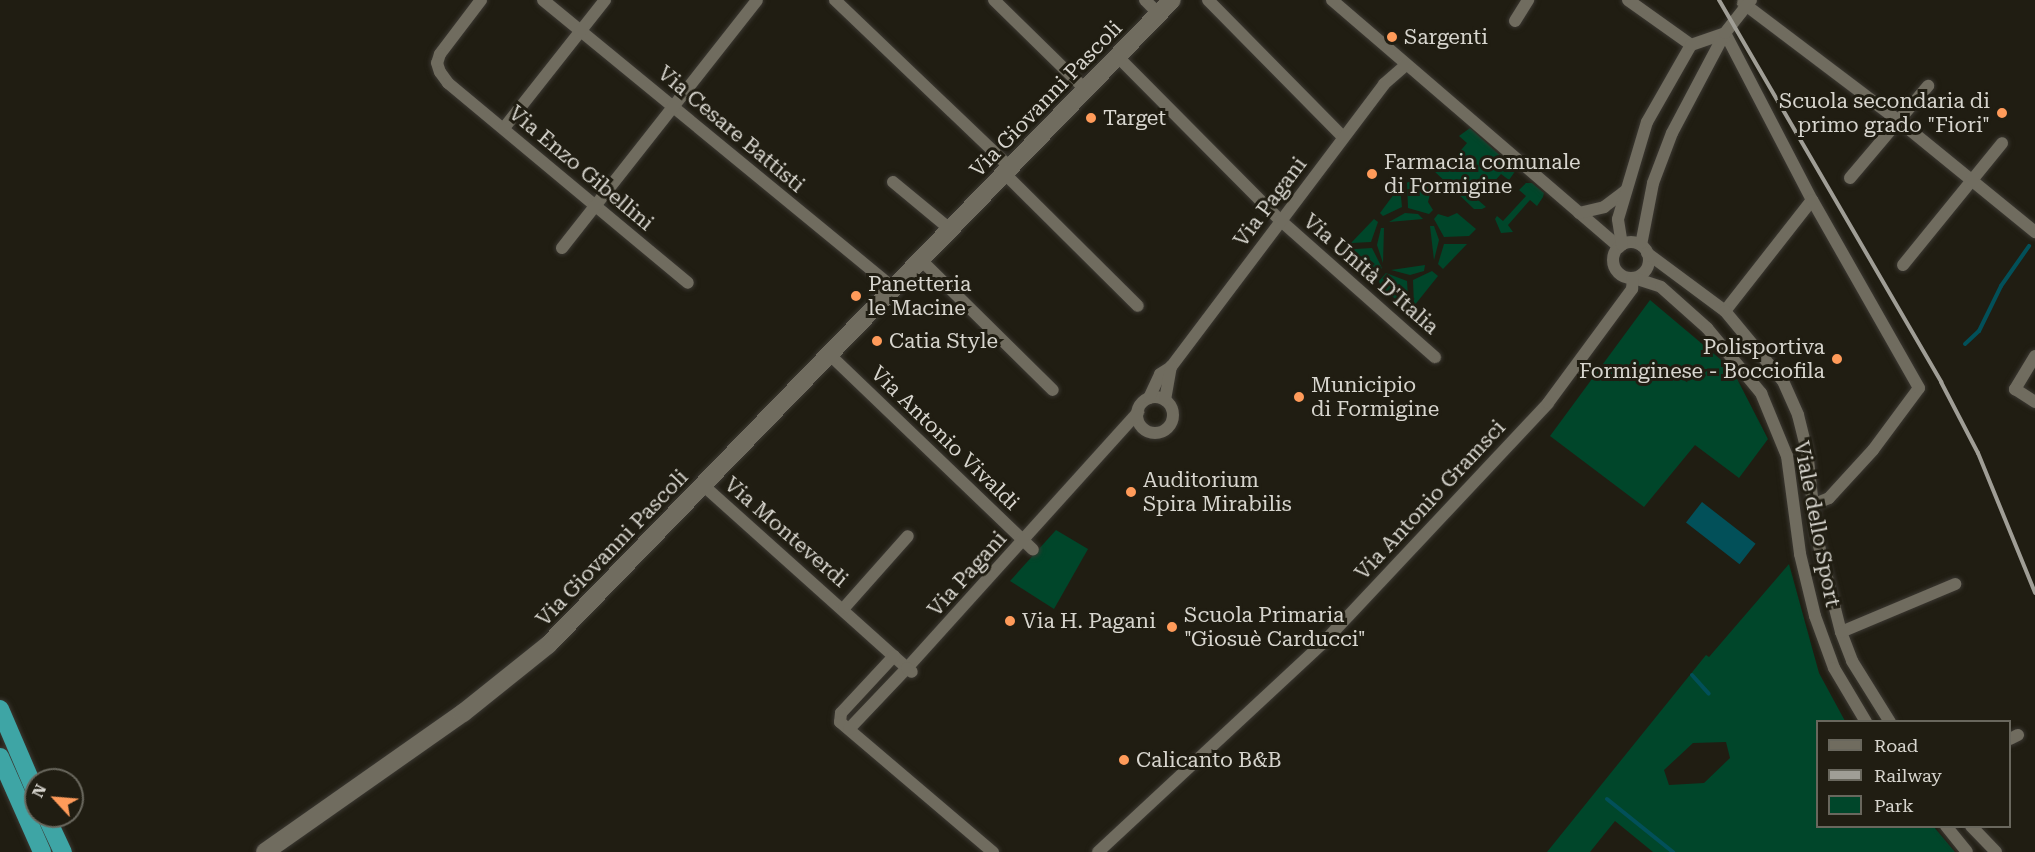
<!DOCTYPE html>
<meta charset="utf-8">
<style>
body{margin:0}
#map{position:relative;width:2035px;height:852px;overflow:hidden;background:#201d12;font-family:"Roboto Serif",serif}
div>[style]{position:absolute}
.green>*{inset:0;background:#00462a}
.water>*{inset:0;background:#025059;transform-origin:0 0}
.stream>*{height:4px;margin:-2px;padding:0 2px;transform-origin:2px;border-radius:2px;background:#025059}
.roads{filter:drop-shadow(0 0 2px #3b3832) drop-shadow(0 0 2px #3b3832)}
.street>*{height:12px;margin:-6px;padding:0 6px;transform-origin:6px;border-radius:6px;background:#706c5f}
.street>.ring{margin:-6px;padding:0;box-sizing:content-box;background:none;border:12px solid #706c5f;border-radius:50%}
.secondary>*{height:18px;margin:-9px;padding:0 9px;transform-origin:9px;border-radius:9px;background:#706c5f}
.highway>*{height:18px;margin:-9px;padding:0 9px;transform-origin:9px;border-radius:9px;background:#3ea5a5}
.rail>*{height:4px;margin:-2px;padding:0 2px;transform-origin:2px;border-radius:2px;background:#a09e96}
.dots>*{width:16px;height:16px;translate:-50% -50%;box-sizing:border-box;border:3px solid #201d12;border-radius:50%}
span{translate:-50% -50%;white-space:nowrap;text-align:center;line-height:1.15;-webkit-text-stroke:6px #201d12;paint-order:stroke}
.poi-label{font-size:21px;color:#d7d5ce}
.left{translate:0 -50%;text-align:left}
.right{translate:-100% -50%;text-align:right}
.street-label{font-size:21px;color:#d7d5ce}
.legend{position:absolute;left:1816px;top:720px;width:195px;height:108px;box-sizing:border-box;background:#201d12;border:2px solid #69675d;margin:0;padding:8px 10px;list-style:none;font-size:18px;color:#d7d5ce}
.legend li{display:flex;align-items:center;gap:12px;height:30px}
.legend b{width:30px;border:2px solid #69675d}
.north{position:absolute;left:24px;top:768px;width:60px;height:60px;box-sizing:border-box;background:#201d12;border:2px solid #69675d;border-radius:50%;rotate:296deg;font-size:16px;font-weight:700;line-height:24px;text-align:center;color:#d7d5ce}
.north::after{content:'';display:block;margin:auto;width:21px;height:27px;background:#ff9b5a;clip-path:polygon(50% 0,100% 100%,50% 72%,0 100%)}
</style>
<div id="map">
<div class="green">
<i style="clip-path:polygon(1470px 128px,1516px 170px,1509px 180px,1501px 174px,1478px 200px,1486px 207px,1482px 209px,1474px 209px,1433px 170px,1437px 161px,1446px 168px,1467px 143px,1459px 136px)"></i>
<i style="clip-path:polygon(1414px 175px,1431px 190px,1428px 202px,1433px 210px,1429px 214px,1408px 208px,1407px 183px)"></i>
<i style="clip-path:polygon(1526px 183px,1532px 183px,1544px 193px,1543px 197px,1537px 206px,1530px 200px,1508px 225px,1513px 232px,1501px 233px,1495px 219px,1497px 216px,1503px 221px,1526px 196px,1519px 190px)"></i>
<i style="clip-path:polygon(1400px 186px,1402px 207px,1383px 216px,1380px 213px)"></i>
<i style="clip-path:polygon(1405px 213px,1418px 214px,1423px 219px,1389px 222px)"></i>
<i style="clip-path:polygon(1457px 213px,1476px 229px,1469px 236px,1444px 237px,1434px 219px,1438px 214px,1448px 217px)"></i>
<i style="clip-path:polygon(1374px 219px,1378px 222px,1371px 242px,1351px 243px)"></i>
<i style="clip-path:polygon(1430px 226px,1434px 226px,1439px 240px,1434px 260px)"></i>
<i style="clip-path:polygon(1381px 228px,1384px 228px,1383px 263px,1377px 245px)"></i>
<i style="clip-path:polygon(1444px 244px,1467px 244px,1443px 269px,1438px 264px)"></i>
<i style="clip-path:polygon(1372px 248px,1382px 268px,1374px 276px,1361px 274px,1361px 270px,1340px 250px)"></i>
<i style="clip-path:polygon(1425px 265px,1424px 271px,1410px 275px,1391px 270px)"></i>
<i style="clip-path:polygon(1432px 271px,1438px 276px,1414px 306px,1413px 280px)"></i>
<i style="clip-path:polygon(1386px 273px,1407px 281px,1409px 311px,1387px 292px,1383px 294px,1379px 281px)"></i>
<i style="clip-path:polygon(1650px 300px,1732px 369px,1768px 439px,1739px 478px,1695px 445px,1644px 507px,1550px 436px)"></i>
<i style="clip-path:polygon(1056px 530px,1088px 549px,1054px 609px,1010px 581px)"></i>
<i style="clip-path:polygon(evenodd,1789px 564px,1819px 673px,1845px 721px,1818px 722px,1818px 826px,1934px 827px,1955px 852px,1653px 852px,1615px 821px,1590px 852px,1547px 852px,1706px 655px,1709px 657px,1789px 564px,1726px 742px,1730px 758px,1704px 783px,1669px 785px,1664px 770px,1693px 743px,1726px 742px)"></i>
</div>
<div class="water">
<i style="left:1702px;top:502px;width:68px;height:26px;rotate:38deg"></i>
</div>
<div class="stream">
<i style="left:1965px;top:344px;width:19px;rotate:-43deg"></i>
<i style="left:1979px;top:331px;width:50px;rotate:-63.9deg"></i>
<i style="left:2001px;top:286px;width:49px;rotate:-55deg"></i>
<i style="left:1692px;top:675px;width:25px;rotate:48deg"></i>
<i style="left:1607px;top:799px;width:85px;rotate:38.8deg"></i>
</div>
<div class="roads">
<div class="street">
<i style="left:481px;top:0;width:68px;rotate:127.2deg"></i>
<i style="left:440px;top:54px;width:9px;rotate:108deg"></i>
<i style="left:437px;top:63px;width:9px;rotate:72deg"></i>
<i style="left:440px;top:72px;width:14px;rotate:54deg"></i>
<i style="left:448px;top:83px;width:312px;rotate:39.8deg"></i>
<i style="left:543px;top:0;width:453px;rotate:39.4deg"></i>
<i style="left:835px;top:0;width:243px;rotate:43.7deg"></i>
<i style="left:994px;top:0;width:129px;rotate:44.4deg"></i>
<i style="left:1145px;top:0;width:20px;rotate:45deg"></i>
<i style="left:1208px;top:0;width:192px;rotate:45.4deg"></i>
<i style="left:1332px;top:0;width:379px;rotate:40.7deg"></i>
<i style="left:1628px;top:0;width:77px;rotate:35.5deg"></i>
<i style="left:1743px;top:3px;width:196px;rotate:37.1deg"></i>
<i style="left:1899px;top:121px;width:176px;rotate:39.2deg"></i>
<i style="left:1515px;top:21px;width:25px;rotate:-58deg"></i>
<i style="left:1118px;top:57px;width:230px;rotate:45.2deg"></i>
<i style="left:1280px;top:220px;width:207px;rotate:41.5deg"></i>
<i style="left:504px;top:128px;width:163px;rotate:-51.7deg"></i>
<i style="left:1005px;top:174px;width:187px;rotate:44.8deg"></i>
<i style="left:1850px;top:178px;width:121px;rotate:-49.7deg"></i>
<i style="left:893px;top:182px;width:75px;rotate:39.6deg"></i>
<i style="left:1579px;top:213px;width:26px;rotate:-13deg"></i>
<i style="left:1604px;top:207px;width:26px;rotate:-37deg"></i>
<i class="ring" style="left:1613px;top:242px;width:24px;height:24px"></i>
<i style="left:1622px;top:245px;width:26px;rotate:-99deg"></i>
<i style="left:1618px;top:219px;width:101px;rotate:-73.4deg"></i>
<i style="left:1647px;top:122px;width:89px;rotate:-60.3deg"></i>
<i style="left:1691px;top:45px;width:36px;rotate:-19deg"></i>
<i style="left:1725px;top:33px;width:188px;rotate:62.5deg"></i>
<i style="left:1812px;top:200px;width:141px;rotate:128.1deg"></i>
<i style="left:1641px;top:245px;width:63px;rotate:-79deg"></i>
<i style="left:1653px;top:183px;width:53px;rotate:-69.2deg"></i>
<i style="left:1672px;top:133px;width:113px;rotate:-62.1deg"></i>
<i style="left:1725px;top:33px;width:42px;rotate:-51.8deg"></i>
<i style="left:562px;top:248px;width:315px;rotate:-51.8deg"></i>
<i style="left:1647px;top:253px;width:97px;rotate:36.6deg"></i>
<i style="left:1725px;top:311px;width:91px;rotate:50.4deg"></i>
<i style="left:1783px;top:381px;width:37px;rotate:66deg"></i>
<i style="left:1798px;top:415px;width:37px;rotate:76deg"></i>
<i style="left:1807px;top:451px;width:83px;rotate:83.8deg"></i>
<i style="left:1816px;top:534px;width:101px;rotate:75.7deg"></i>
<i style="left:1841px;top:632px;width:31px;rotate:69deg"></i>
<i style="left:1852px;top:661px;width:72px;rotate:58.1deg"></i>
<i style="left:921px;top:260px;width:185px;rotate:44.6deg"></i>
<i style="left:1903px;top:265px;width:157px;rotate:-50.9deg"></i>
<i style="left:1634px;top:278px;width:28px;rotate:18deg"></i>
<i style="left:1661px;top:287px;width:62px;rotate:41.7deg"></i>
<i style="left:1707px;top:328px;width:85px;rotate:50.3deg"></i>
<i style="left:1761px;top:393px;width:68px;rotate:67.6deg"></i>
<i style="left:1787px;top:456px;width:99px;rotate:82.4deg"></i>
<i style="left:1800px;top:554px;width:64px;rotate:76.4deg"></i>
<i style="left:1815px;top:616px;width:55px;rotate:69.9deg"></i>
<i style="left:1834px;top:668px;width:63px;rotate:59.3deg"></i>
<i style="left:830px;top:355px;width:281px;rotate:43.8deg"></i>
<i style="left:2035px;top:356px;width:39px;rotate:121deg"></i>
<i style="left:2015px;top:389px;width:24px;rotate:33deg"></i>
<i class="ring" style="left:1137px;top:397px;width:24px;height:24px"></i>
<i style="left:1149px;top:398px;width:26px;rotate:-65deg"></i>
<i style="left:1160px;top:374px;width:13px;rotate:-32deg"></i>
<i style="left:1171px;top:367px;width:354px;rotate:-53deg"></i>
<i style="left:1384px;top:84px;width:29px;rotate:-41deg"></i>
<i style="left:1165px;top:400px;width:34px;rotate:-80deg"></i>
<i style="left:704px;top:486px;width:273px;rotate:41.9deg"></i>
<i style="left:907px;top:668px;width:345px;rotate:-47.9deg"></i>
<i style="left:1812px;top:505px;width:18px;rotate:-22deg"></i>
<i style="left:1829px;top:498px;width:65px;rotate:-47.5deg"></i>
<i style="left:1873px;top:450px;width:77px;rotate:-53.4deg"></i>
<i style="left:1919px;top:388px;width:216px;rotate:-119.6deg"></i>
<i style="left:844px;top:608px;width:96px;rotate:-48.4deg"></i>
<i style="left:1841px;top:632px;width:124px;rotate:-22.8deg"></i>
<i style="left:894px;top:656px;width:78px;rotate:132.9deg"></i>
<i style="left:841px;top:713px;width:9px;rotate:96deg"></i>
<i style="left:840px;top:722px;width:201px;rotate:40.4deg"></i>
<i style="left:849px;top:729px;width:84px;rotate:-46.4deg"></i>
<i style="left:907px;top:668px;width:6px;rotate:39deg"></i>
<i style="left:2010px;top:739px;width:9px;rotate:-27deg"></i>
<i style="left:1946px;top:826px;width:33px;rotate:51deg"></i>
<i style="left:1971px;top:826px;width:36px;rotate:46deg"></i>
<i style="left:1098px;top:852px;width:306px;rotate:-42.9deg"></i>
<i style="left:1322px;top:644px;width:330px;rotate:-46.8deg"></i>
<i style="left:1548px;top:403px;width:142px;rotate:-53.6deg"></i>
<i style="left:1632px;top:289px;width:11px;rotate:-85deg"></i>
</div>
<div class="secondary">
<i style="left:265px;top:852px;width:242px;rotate:-35.1deg"></i>
<i style="left:463px;top:713px;width:109px;rotate:-38.7deg"></i>
<i style="left:548px;top:645px;width:897px;rotate:-45.95deg"></i>
</div>
<div class="highway">
<i style="left:0;top:709px;width:91px;rotate:66.8deg"></i>
<i style="left:0;top:757px;width:104px;rotate:66.1deg"></i>
<i style="left:46px;top:816px;width:40px;rotate:65deg"></i>
</div>
</div>
<div class="rail">
<i style="left:1719px;top:0;width:442px;rotate:59.8deg"></i>
<i style="left:1941px;top:382px;width:80px;rotate:62.5deg"></i>
<i style="left:1978px;top:453px;width:151px;rotate:67.8deg"></i>
</div>
<div class="dots">
<i style="left:1392px;top:37px;background:#ff9b5a"></i>
<i style="left:2002px;top:113px;background:#ff9b5a"></i>
<i style="left:1091px;top:118px;background:#ff9b5a"></i>
<i style="left:1372px;top:174px;background:#ff9b5a"></i>
<i style="left:856px;top:296px;background:#ff9b5a"></i>
<i style="left:877px;top:341px;background:#ff9b5a"></i>
<i style="left:1837px;top:359px;background:#ff9b5a"></i>
<i style="left:1299px;top:397px;background:#ff9b5a"></i>
<i style="left:1131px;top:492px;background:#ff9b5a"></i>
<i style="left:1010px;top:621px;background:#ff9b5a"></i>
<i style="left:1172px;top:627px;background:#ff9b5a"></i>
<i style="left:1124px;top:760px;background:#ff9b5a"></i>
</div>
<div class="poi-label">
<span class="left" style="left:1404px;top:37px">Sargenti</span>
<span class="right" style="left:1990px;top:113px">Scuola secondaria di<br>primo grado "Fiori"</span>
<span class="left" style="left:1103px;top:118px">Target</span>
<span class="left" style="left:1384px;top:174px">Farmacia comunale<br>di Formigine</span>
<span class="left" style="left:868px;top:296px">Panetteria<br>le Macine</span>
<span class="left" style="left:889px;top:341px">Catia Style</span>
<span class="right" style="left:1825px;top:359px">Polisportiva<br>Formiginese - Bocciofila</span>
<span class="left" style="left:1311px;top:397px">Municipio<br>di Formigine</span>
<span class="left" style="left:1143px;top:492px">Auditorium<br>Spira Mirabilis</span>
<span class="left" style="left:1184px;top:627px">Scuola Primaria<br>"Giosuè Carducci"</span>
<span class="left" style="left:1022px;top:621px">Via H. Pagani</span>
<span class="left" style="left:1136px;top:760px">Calicanto B&amp;B</span>
</div>
<div class="street-label">
<span style="left:1046px;top:99px;rotate:-46deg">Via Giovanni Pascoli</span>
<span style="left:731px;top:129px;rotate:40deg">Via Cesare Battisti</span>
<span style="left:581px;top:168px;rotate:40deg">Via Enzo Gibellini</span>
<span style="left:1270px;top:202px;rotate:-53deg">Via Pagani</span>
<span style="left:1371px;top:274px;rotate:41deg">Via Unità D'Italia</span>
<span style="left:945px;top:438px;rotate:44deg">Via Antonio Vivaldi</span>
<span style="left:1430px;top:500px;rotate:-47deg">Via Antonio Gramsci</span>
<span style="left:1817px;top:524px;rotate:79deg">Viale dello Sport</span>
<span style="left:786px;top:532px;rotate:41deg">Via Monteverdi</span>
<span style="left:612px;top:548px;rotate:-46deg">Via Giovanni Pascoli</span>
<span style="left:967px;top:574px;rotate:-48deg">Via Pagani</span>
</div>
<ul class="legend">
<li><b style="height:8px;background:#706c5f"></b>Road</li>
<li><b style="height:8px;background:#a09e96"></b>Railway</li>
<li><b style="height:16px;background:#00462a"></b>Park</li>
</ul>
<div class="north">N</div>
</div>
